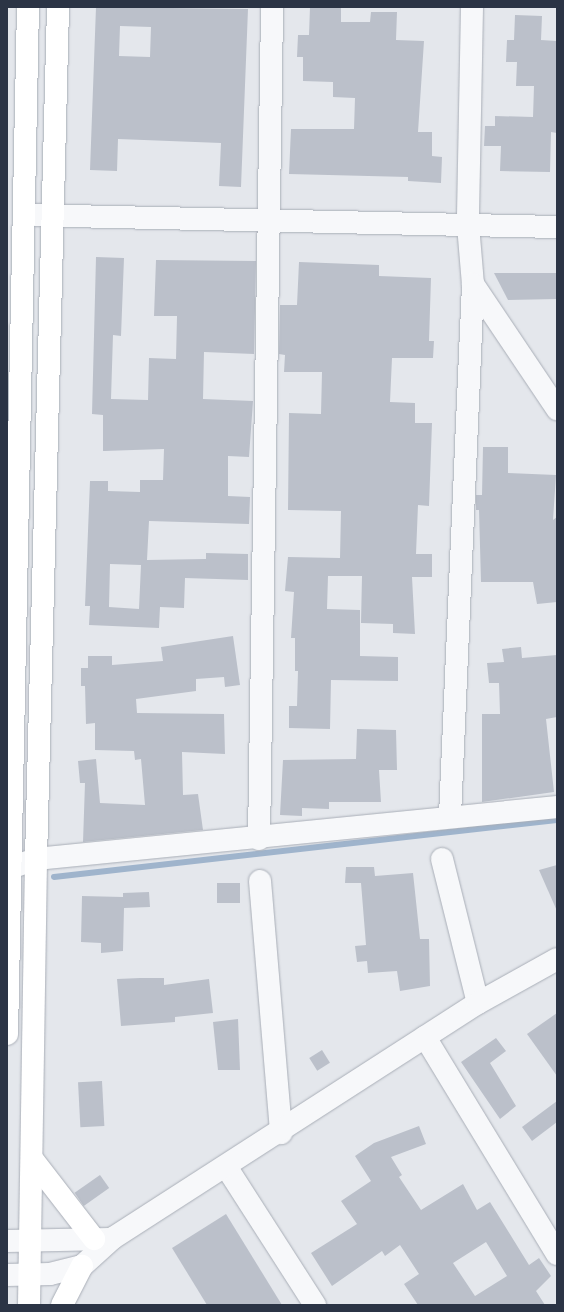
<!DOCTYPE html>
<style>
body{margin:0}
#map{position:relative;width:564px;height:1312px;overflow:hidden;background:#e4e7ec;font-family:"DejaVu Sans",sans-serif}
div>[style]{position:absolute}
.stream>*{height:6px;margin:-3px;padding:0 3px;transform-origin:3px;border-radius:3px;background:#9fb4cc}
.building>*{inset:0;background:#bbc0ca;transform-origin:0 0}
.roads{filter:drop-shadow(0 0 1px #a9aeb7) drop-shadow(0 0 1px #a9aeb7)}
.minor>*{height:22px;margin:-11px;padding:0 11px;transform-origin:11px;border-radius:11px;background:#f7f8fa}
.major>*{height:22px;margin:-11px;padding:0 11px;transform-origin:11px;border-radius:11px;background:#fff}
span{translate:-50% -50%;white-space:nowrap;text-align:center;line-height:1.15;-webkit-text-stroke:4px #f4f6f9;paint-order:stroke}
.frame{position:absolute;inset:0;border:8px solid #2b3445;pointer-events:none}
</style>
<div id="map">
<div class="stream">
<i style="left:54px;top:877px;width:506px;rotate:-6.47deg"></i>
</div>
<div class="building">
<i style="clip-path:polygon(evenodd,96px 7px,248px 9px,241px 187px,219px 186px,221px 143px,118px 139px,117px 171px,90px 170px,96px 7px,120px 26px,151px 27px,150px 57px,119px 56px,120px 26px)"></i>
<i style="clip-path:polygon(310px 7px,341px 7px,341px 22px,370px 22px,371px 12px,397px 12px,396px 40px,424px 41px,418px 132px,432px 132px,432px 156px,442px 157px,441px 183px,408px 181px,408px 177px,289px 174px,291px 129px,354px 129px,355px 98px,333px 97px,333px 82px,303px 81px,303px 57px,297px 57px,298px 35px,309px 35px)"></i>
<i style="clip-path:polygon(515px 15px,542px 16px,541px 40px,557px 41px,557px 133px,551px 132px,550px 172px,500px 171px,501px 146px,484px 146px,485px 126px,495px 126px,495px 116px,533px 117px,534px 86px,516px 86px,517px 62px,506px 62px,507px 40px,514px 40px)"></i>
<i style="clip-path:polygon(evenodd,96px 257px,124px 258px,121px 336px,113px 335px,111px 399px,148px 400px,149px 358px,176px 359px,177px 316px,154px 316px,156px 260px,256px 261px,254px 354px,204px 352px,203px 399px,253px 401px,249px 457px,228px 456px,228px 496px,250px 497px,249px 524px,149px 521px,147px 560px,206px 559px,206px 553px,248px 554px,248px 580px,185px 578px,184px 608px,160px 607px,159px 628px,89px 625px,90px 606px,85px 606px,90px 481px,108px 481px,108px 491px,140px 492px,140px 480px,163px 480px,164px 449px,103px 451px,103px 415px,92px 414px,96px 257px,110px 564px,141px 565px,139px 609px,109px 607px,110px 564px)"></i>
<i style="clip-path:polygon(299px 262px,379px 265px,379px 276px,431px 278px,429px 341px,434px 341px,433px 358px,392px 358px,390px 402px,415px 403px,415px 423px,432px 423px,429px 506px,418px 505px,416px 554px,432px 554px,432px 577px,412px 577px,415px 634px,393px 633px,393px 624px,361px 623px,362px 576px,328px 576px,327px 609px,360px 610px,360px 656px,398px 657px,398px 681px,331px 680px,330px 729px,289px 728px,289px 706px,297px 706px,298px 671px,295px 671px,295px 638px,291px 638px,294px 592px,285px 591px,288px 557px,340px 558px,341px 511px,288px 510px,289px 413px,321px 414px,322px 372px,284px 372px,285px 355px,279px 354px,280px 305px,297px 305px)"></i>
<i style="clip-path:polygon(494px 273px,557px 273px,557px 299px,508px 300px)"></i>
<i style="clip-path:polygon(483px 447px,508px 447px,508px 473px,556px 475px,553px 520px,557px 517px,557px 602px,537px 604px,533px 582px,481px 582px,479px 510px,476px 510px,476px 495px,482px 495px)"></i>
<i style="clip-path:polygon(233px 636px,240px 685px,225px 687px,224px 677px,196px 679px,196px 691px,136px 699px,137px 713px,224px 714px,225px 754px,182px 752px,183px 795px,198px 794px,203px 830px,83px 842px,85px 783px,80px 783px,78px 761px,96px 759px,100px 803px,145px 805px,141px 759px,135px 760px,134px 751px,95px 750px,95px 723px,86px 724px,85px 686px,81px 686px,81px 668px,88px 668px,88px 656px,112px 656px,112px 665px,163px 661px,161px 647px)"></i>
<i style="clip-path:polygon(521px 647px,522px 658px,557px 655px,557px 717px,546px 719px,554px 792px,482px 802px,482px 714px,500px 714px,499px 683px,489px 683px,487px 663px,504px 662px,502px 649px)"></i>
<i style="clip-path:polygon(357px 729px,396px 730px,397px 770px,379px 770px,381px 802px,329px 802px,329px 809px,302px 808px,302px 816px,280px 815px,283px 760px,356px 759px)"></i>
<i style="clip-path:polygon(557px 865px,557px 911px,539px 870px)"></i>
<i style="clip-path:polygon(346px 867px,374px 867px,375px 876px,413px 873px,420px 939px,429px 939px,430px 986px,400px 991px,397px 971px,368px 973px,367px 961px,357px 962px,355px 946px,366px 945px,361px 883px,345px 883px)"></i>
<i style="left:217px;top:883px;width:23px;height:20px"></i>
<i style="clip-path:polygon(149px 892px,150px 907px,124px 908px,123px 951px,101px 953px,101px 943px,81px 942px,82px 896px,123px 897px,123px 893px)"></i>
<i style="clip-path:polygon(140px 978px,164px 978px,164px 985px,209px 979px,213px 1013px,175px 1017px,175px 1022px,121px 1026px,117px 979px)"></i>
<i style="clip-path:polygon(557px 1013px,557px 1076px,527px 1034px)"></i>
<i style="clip-path:polygon(238px 1019px,240px 1070px,218px 1070px,213px 1022px)"></i>
<i style="clip-path:polygon(496px 1038px,506px 1051px,490px 1063px,516px 1106px,500px 1119px,461px 1062px)"></i>
<i style="left:322px;top:1050px;width:15px;height:15px;rotate:58deg"></i>
<i style="left:102px;top:1081px;width:45px;height:24px;rotate:87deg"></i>
<i style="clip-path:polygon(557px 1101px,557px 1122px,532px 1141px,522px 1127px)"></i>
<i style="clip-path:polygon(evenodd,419px 1126px,426px 1144px,391px 1157px,402px 1175px,399px 1177px,421px 1210px,463px 1184px,477px 1210px,490px 1202px,529px 1265px,539px 1258px,551px 1276px,536px 1291px,545px 1305px,418px 1305px,404px 1284px,419px 1274px,400px 1245px,385px 1256px,382px 1251px,332px 1286px,311px 1253px,357px 1224px,341px 1201px,371px 1181px,355px 1156px,374px 1143px,419px 1126px,486px 1242px,507px 1276px,475px 1296px,453px 1263px,486px 1242px)"></i>
<i style="left:100px;top:1175px;width:16px;height:31px;rotate:55deg"></i>
<i style="clip-path:polygon(226px 1214px,282px 1305px,207px 1305px,172px 1248px)"></i>
</div>
<div class="roads">
<div class="minor">
<i style="left:472px;top:7px;width:218px;rotate:91.1deg"></i>
<i style="left:468px;top:225px;width:59px;rotate:85.2deg"></i>
<i style="left:473px;top:284px;width:151px;rotate:56.1deg"></i>
<i style="left:24px;top:215px;width:533px;rotate:1.29deg"></i>
<i style="left:450px;top:816px;width:532px;rotate:-87.52deg"></i>
<i style="left:259px;top:839px;width:832px;rotate:-89.1deg"></i>
<i style="left:442px;top:859px;width:148px;rotate:76deg"></i>
<i style="left:7px;top:869px;width:31px;rotate:-19deg"></i>
<i style="left:36px;top:859px;width:524px;rotate:-5.7deg"></i>
<i style="left:260px;top:881px;width:253px;rotate:85.2deg"></i>
<i style="left:425px;top:1037px;width:254px;rotate:58.7deg"></i>
<i style="left:227px;top:1168px;width:163px;rotate:57.3deg"></i>
<i style="left:7px;top:1241px;width:103px;rotate:-1.1deg"></i>
<i style="left:7px;top:1275px;width:43px;rotate:-1.3deg"></i>
<i style="left:50px;top:1274px;width:33px;rotate:-14deg"></i>
<i style="left:82px;top:1266px;width:42px;rotate:-42.1deg"></i>
<i style="left:113px;top:1238px;width:434px;rotate:-32.8deg"></i>
<i style="left:478px;top:1003px;width:90px;rotate:-29.1deg"></i>
</div>
<div class="major">
<i style="left:7px;top:1034px;width:1027px;rotate:-88.83deg"></i>
<i style="left:33px;top:1160px;width:100px;rotate:52.3deg"></i>
<i style="left:29px;top:1305px;width:446px;rotate:-89.1deg"></i>
<i style="left:36px;top:859px;width:852px;rotate:-88.52deg"></i>
<i style="left:62px;top:1305px;width:44px;rotate:-62.9deg"></i>
</div>
</div>
<div class="frame"></div>
</div>
